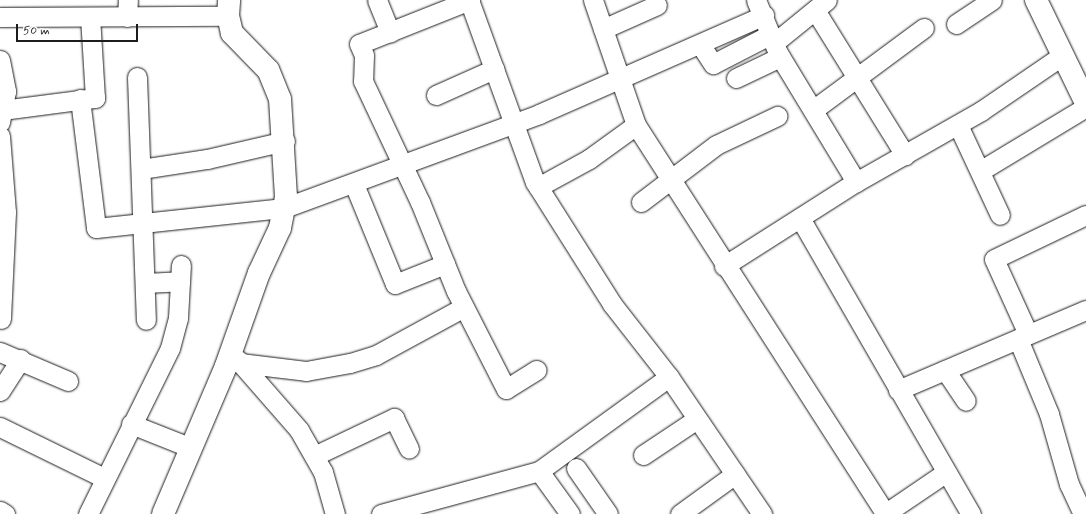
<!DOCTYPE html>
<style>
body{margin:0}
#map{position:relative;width:1086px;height:514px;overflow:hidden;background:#fff;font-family:Mynerve,sans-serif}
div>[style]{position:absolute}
.roads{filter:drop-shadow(0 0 1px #1c1c1c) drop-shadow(0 0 1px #1c1c1c)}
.street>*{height:19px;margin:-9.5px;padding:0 9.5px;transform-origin:9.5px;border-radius:9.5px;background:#fff}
.secondary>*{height:22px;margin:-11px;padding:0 11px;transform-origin:11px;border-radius:11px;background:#fff}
span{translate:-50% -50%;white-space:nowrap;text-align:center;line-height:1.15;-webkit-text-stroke:3px #fff;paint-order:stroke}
.scale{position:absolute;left:16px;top:24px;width:122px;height:18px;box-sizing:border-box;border:2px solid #1c1c1c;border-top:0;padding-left:5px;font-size:12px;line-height:14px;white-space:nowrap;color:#1c1c1c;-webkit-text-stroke:3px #fff;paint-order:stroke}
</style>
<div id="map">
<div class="roads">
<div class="street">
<i style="left:377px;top:0;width:35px;rotate:68deg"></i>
<i style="left:469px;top:0;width:194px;rotate:70.1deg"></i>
<i style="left:535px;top:182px;width:144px;rotate:57.7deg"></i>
<i style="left:612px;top:304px;width:93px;rotate:52deg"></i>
<i style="left:669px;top:377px;width:166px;rotate:55.8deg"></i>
<i style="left:470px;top:0;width:119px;rotate:158.4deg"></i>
<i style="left:359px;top:44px;width:12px;rotate:66deg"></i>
<i style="left:364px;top:55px;width:26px;rotate:92deg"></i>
<i style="left:363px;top:81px;width:134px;rotate:64.8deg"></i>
<i style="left:420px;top:202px;width:96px;rotate:68deg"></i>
<i style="left:456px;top:291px;width:110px;rotate:63deg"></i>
<i style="left:506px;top:389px;width:36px;rotate:-32deg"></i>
<i style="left:593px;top:0;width:132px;rotate:71deg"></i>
<i style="left:636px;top:125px;width:462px;rotate:57.3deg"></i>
<i style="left:756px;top:0;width:57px;rotate:67.5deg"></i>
<i style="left:778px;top:53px;width:151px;rotate:58.8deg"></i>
<i style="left:815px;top:10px;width:171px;rotate:58.2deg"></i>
<i style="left:0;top:17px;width:228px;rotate:-0.3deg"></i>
<i style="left:127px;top:17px;width:17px;rotate:-87deg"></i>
<i style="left:956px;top:24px;width:43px;rotate:-33.7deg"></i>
<i style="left:603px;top:29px;width:59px;rotate:-24deg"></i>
<i style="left:774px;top:43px;width:68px;rotate:-39.1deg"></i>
<i style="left:700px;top:44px;width:24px;rotate:57deg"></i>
<i style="left:713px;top:64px;width:65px;rotate:-27.3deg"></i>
<i style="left:0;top:60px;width:32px;rotate:79deg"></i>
<i style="left:6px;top:91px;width:32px;rotate:101deg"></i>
<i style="left:137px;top:77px;width:243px;rotate:87.9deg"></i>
<i style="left:736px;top:78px;width:49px;rotate:-25.5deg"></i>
<i style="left:436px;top:95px;width:64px;rotate:-24.1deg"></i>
<i style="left:80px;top:99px;width:130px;rotate:82.9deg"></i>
<i style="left:96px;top:228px;width:189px;rotate:-6.1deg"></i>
<i style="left:284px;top:208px;width:272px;rotate:-20.2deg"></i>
<i style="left:539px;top:114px;width:246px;rotate:-23.7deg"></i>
<i style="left:2px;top:110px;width:94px;rotate:-7.4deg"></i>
<i style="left:95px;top:98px;width:81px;rotate:-93.5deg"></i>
<i style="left:813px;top:110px;width:138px;rotate:-36.5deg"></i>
<i style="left:958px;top:125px;width:99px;rotate:65deg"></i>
<i style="left:0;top:136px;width:76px;rotate:85.5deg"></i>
<i style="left:6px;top:212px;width:107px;rotate:92.7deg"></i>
<i style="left:141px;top:169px;width:67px;rotate:-8.6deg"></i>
<i style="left:207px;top:159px;width:80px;rotate:-13deg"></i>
<i style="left:980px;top:171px;width:124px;rotate:-31.1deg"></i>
<i style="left:354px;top:184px;width:108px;rotate:67.7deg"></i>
<i style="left:395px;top:284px;width:54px;rotate:-21.8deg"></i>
<i style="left:538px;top:187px;width:58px;rotate:-28.8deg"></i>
<i style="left:589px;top:159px;width:58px;rotate:-35.9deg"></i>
<i style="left:641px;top:202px;width:94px;rotate:-37.2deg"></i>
<i style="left:716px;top:145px;width:68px;rotate:-25.4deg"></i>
<i style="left:800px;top:218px;width:342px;rotate:60deg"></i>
<i style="left:724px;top:266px;width:156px;rotate:-32.5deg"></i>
<i style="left:856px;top:182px;width:144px;rotate:-29.6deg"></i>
<i style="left:981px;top:111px;width:99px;rotate:-34.3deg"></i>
<i style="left:145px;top:283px;width:35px;rotate:-3deg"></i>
<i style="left:1028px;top:334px;width:82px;rotate:-114.4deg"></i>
<i style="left:994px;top:259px;width:102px;rotate:-25.6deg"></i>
<i style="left:1018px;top:339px;width:81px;rotate:67.5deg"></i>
<i style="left:1049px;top:414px;width:73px;rotate:74.1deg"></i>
<i style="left:1069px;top:484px;width:33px;rotate:65deg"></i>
<i style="left:0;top:352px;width:74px;rotate:23.1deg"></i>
<i style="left:238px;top:360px;width:93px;rotate:48.9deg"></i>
<i style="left:299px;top:430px;width:48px;rotate:60.3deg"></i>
<i style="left:323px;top:472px;width:44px;rotate:74.1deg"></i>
<i style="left:240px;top:363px;width:66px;rotate:6.9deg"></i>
<i style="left:306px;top:371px;width:45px;rotate:-10.3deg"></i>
<i style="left:350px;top:363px;width:27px;rotate:-17deg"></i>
<i style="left:376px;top:355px;width:100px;rotate:-28.6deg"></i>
<i style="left:945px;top:370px;width:37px;rotate:56deg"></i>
<i style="left:898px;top:390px;width:204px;rotate:-23.1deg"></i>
<i style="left:0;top:391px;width:38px;rotate:-57deg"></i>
<i style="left:131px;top:424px;width:62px;rotate:21.6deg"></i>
<i style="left:0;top:427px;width:116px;rotate:26.1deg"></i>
<i style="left:643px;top:455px;width:65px;rotate:-33.7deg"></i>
<i style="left:314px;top:456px;width:89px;rotate:-25.4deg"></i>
<i style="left:394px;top:418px;width:34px;rotate:64deg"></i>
<i style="left:576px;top:468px;width:56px;rotate:55.2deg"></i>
<i style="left:539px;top:471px;width:53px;rotate:54.2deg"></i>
<i style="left:0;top:511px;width:6px;rotate:31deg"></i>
<i style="left:886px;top:513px;width:71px;rotate:-34.1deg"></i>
<i style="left:88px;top:514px;width:185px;rotate:-63.7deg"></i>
<i style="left:170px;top:348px;width:31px;rotate:-75deg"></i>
<i style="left:178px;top:318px;width:53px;rotate:-86.8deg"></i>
<i style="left:381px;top:514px;width:164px;rotate:-15.2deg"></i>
<i style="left:539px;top:471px;width:160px;rotate:-35.9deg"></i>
<i style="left:680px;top:514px;width:68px;rotate:-36deg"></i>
</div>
<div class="secondary">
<i style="left:1036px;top:0;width:114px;rotate:64.1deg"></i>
<i style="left:163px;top:514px;width:161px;rotate:-66.9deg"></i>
<i style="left:226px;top:366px;width:99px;rotate:-70.5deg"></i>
<i style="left:259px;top:273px;width:50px;rotate:-65deg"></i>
<i style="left:280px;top:228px;width:32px;rotate:-79deg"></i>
<i style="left:286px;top:197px;width:98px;rotate:-93.5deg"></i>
<i style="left:280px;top:99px;width:31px;rotate:-112deg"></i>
<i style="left:268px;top:70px;width:52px;rotate:-134.2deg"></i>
<i style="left:232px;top:33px;width:17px;rotate:-103deg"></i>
<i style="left:228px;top:16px;width:16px;rotate:-86deg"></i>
</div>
</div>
<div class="scale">50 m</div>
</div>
